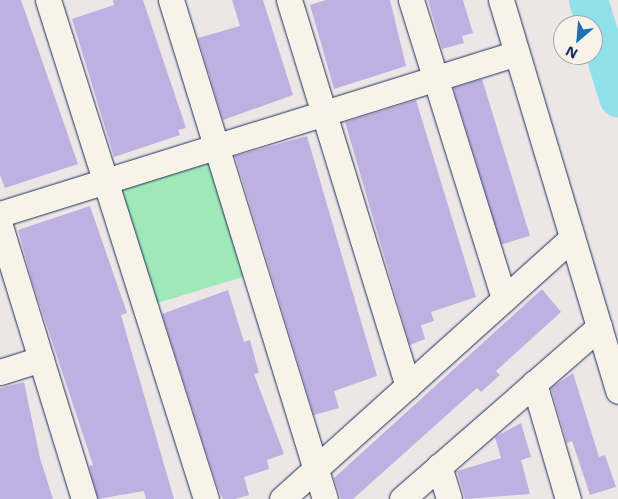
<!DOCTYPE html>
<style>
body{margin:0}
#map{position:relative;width:618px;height:499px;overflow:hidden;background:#ece6e7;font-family:"Shantell Sans",sans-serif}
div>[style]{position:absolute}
.green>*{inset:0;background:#9fe8b7;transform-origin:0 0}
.river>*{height:39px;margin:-19.5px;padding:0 19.5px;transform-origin:19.5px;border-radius:19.5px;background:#90e1e9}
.building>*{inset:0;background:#c0b0e1;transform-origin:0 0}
.roads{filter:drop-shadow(0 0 1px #1b2f5e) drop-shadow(0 0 1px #1b2f5e)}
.minor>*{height:25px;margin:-12.5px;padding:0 12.5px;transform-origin:12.5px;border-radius:12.5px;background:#f7f3e8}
span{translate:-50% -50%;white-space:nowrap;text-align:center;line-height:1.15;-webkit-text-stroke:4.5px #f7f3e8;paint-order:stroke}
.north{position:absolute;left:553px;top:15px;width:50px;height:50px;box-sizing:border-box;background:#f7f3e8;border:1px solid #9fa5b1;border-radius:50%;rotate:207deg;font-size:14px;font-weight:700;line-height:20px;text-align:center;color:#1b2f5e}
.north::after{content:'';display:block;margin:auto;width:18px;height:22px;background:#1f6fb2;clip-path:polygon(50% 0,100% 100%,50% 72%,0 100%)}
</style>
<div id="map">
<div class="green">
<i style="left:216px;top:147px;width:132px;height:116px;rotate:73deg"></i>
</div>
<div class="river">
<i style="left:588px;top:0;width:102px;rotate:72.8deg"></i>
</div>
<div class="building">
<i style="clip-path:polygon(0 0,21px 0,78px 164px,5px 188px,0 175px)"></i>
<i style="clip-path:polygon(113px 0,143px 0,186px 128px,178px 130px,180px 135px,114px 157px,72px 19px,114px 5px)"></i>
<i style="clip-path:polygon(232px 0,263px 0,293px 95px,223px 120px,198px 38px,240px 26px)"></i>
<i style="clip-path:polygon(326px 0,390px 0,406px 66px,334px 89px,310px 5px)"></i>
<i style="clip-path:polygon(428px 0,463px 0,473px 33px,462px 36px,464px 43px,442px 49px)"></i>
<i style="left:482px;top:79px;width:164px;height:30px;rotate:73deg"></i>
<i style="clip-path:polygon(416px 100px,476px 297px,431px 312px,434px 321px,421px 325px,425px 339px,410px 345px,345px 122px)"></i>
<i style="clip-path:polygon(307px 136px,377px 376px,334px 391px,339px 408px,314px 415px,235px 156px)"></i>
<i style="clip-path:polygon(90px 206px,127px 313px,121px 315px,174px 499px,146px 499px,144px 491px,98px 499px,89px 466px,93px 465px,32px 281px,18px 230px)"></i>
<i style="clip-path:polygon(542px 289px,561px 312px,496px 371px,500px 375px,481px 392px,477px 388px,353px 499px,341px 499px,334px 478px)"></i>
<i style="clip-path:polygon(228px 290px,244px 342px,250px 340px,259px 373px,254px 374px,284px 454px,267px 460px,269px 469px,244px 477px,249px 495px,235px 499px,223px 499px,217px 486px,162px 314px)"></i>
<i style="clip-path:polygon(573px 373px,599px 457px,605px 455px,616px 487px,590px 495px,572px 441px,567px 443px,551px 388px)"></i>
<i style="clip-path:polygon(24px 382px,40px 458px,53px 499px,0 499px,0 388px)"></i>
<i style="clip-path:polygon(521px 423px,531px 457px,521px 460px,530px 494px,465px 499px,457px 471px,501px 458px,495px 437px)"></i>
</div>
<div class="roads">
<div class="minor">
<i style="left:48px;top:0;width:523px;rotate:72.43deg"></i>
<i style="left:171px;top:0;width:522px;rotate:72.85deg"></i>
<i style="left:289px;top:0;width:404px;rotate:72.9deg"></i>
<i style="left:411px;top:0;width:313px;rotate:72.7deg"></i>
<i style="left:501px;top:0;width:408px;rotate:73.3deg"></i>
<i style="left:0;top:214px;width:541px;rotate:-17.3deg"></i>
<i style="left:0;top:226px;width:286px;rotate:72.9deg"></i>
<i style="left:0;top:372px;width:43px;rotate:-17.6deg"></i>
<i style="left:534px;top:383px;width:121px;rotate:73.7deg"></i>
<i style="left:439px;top:466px;width:34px;rotate:73deg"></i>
<i style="left:282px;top:499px;width:390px;rotate:-42deg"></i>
<i style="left:402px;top:499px;width:262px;rotate:-41.1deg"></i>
</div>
</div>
<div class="north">N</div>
</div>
